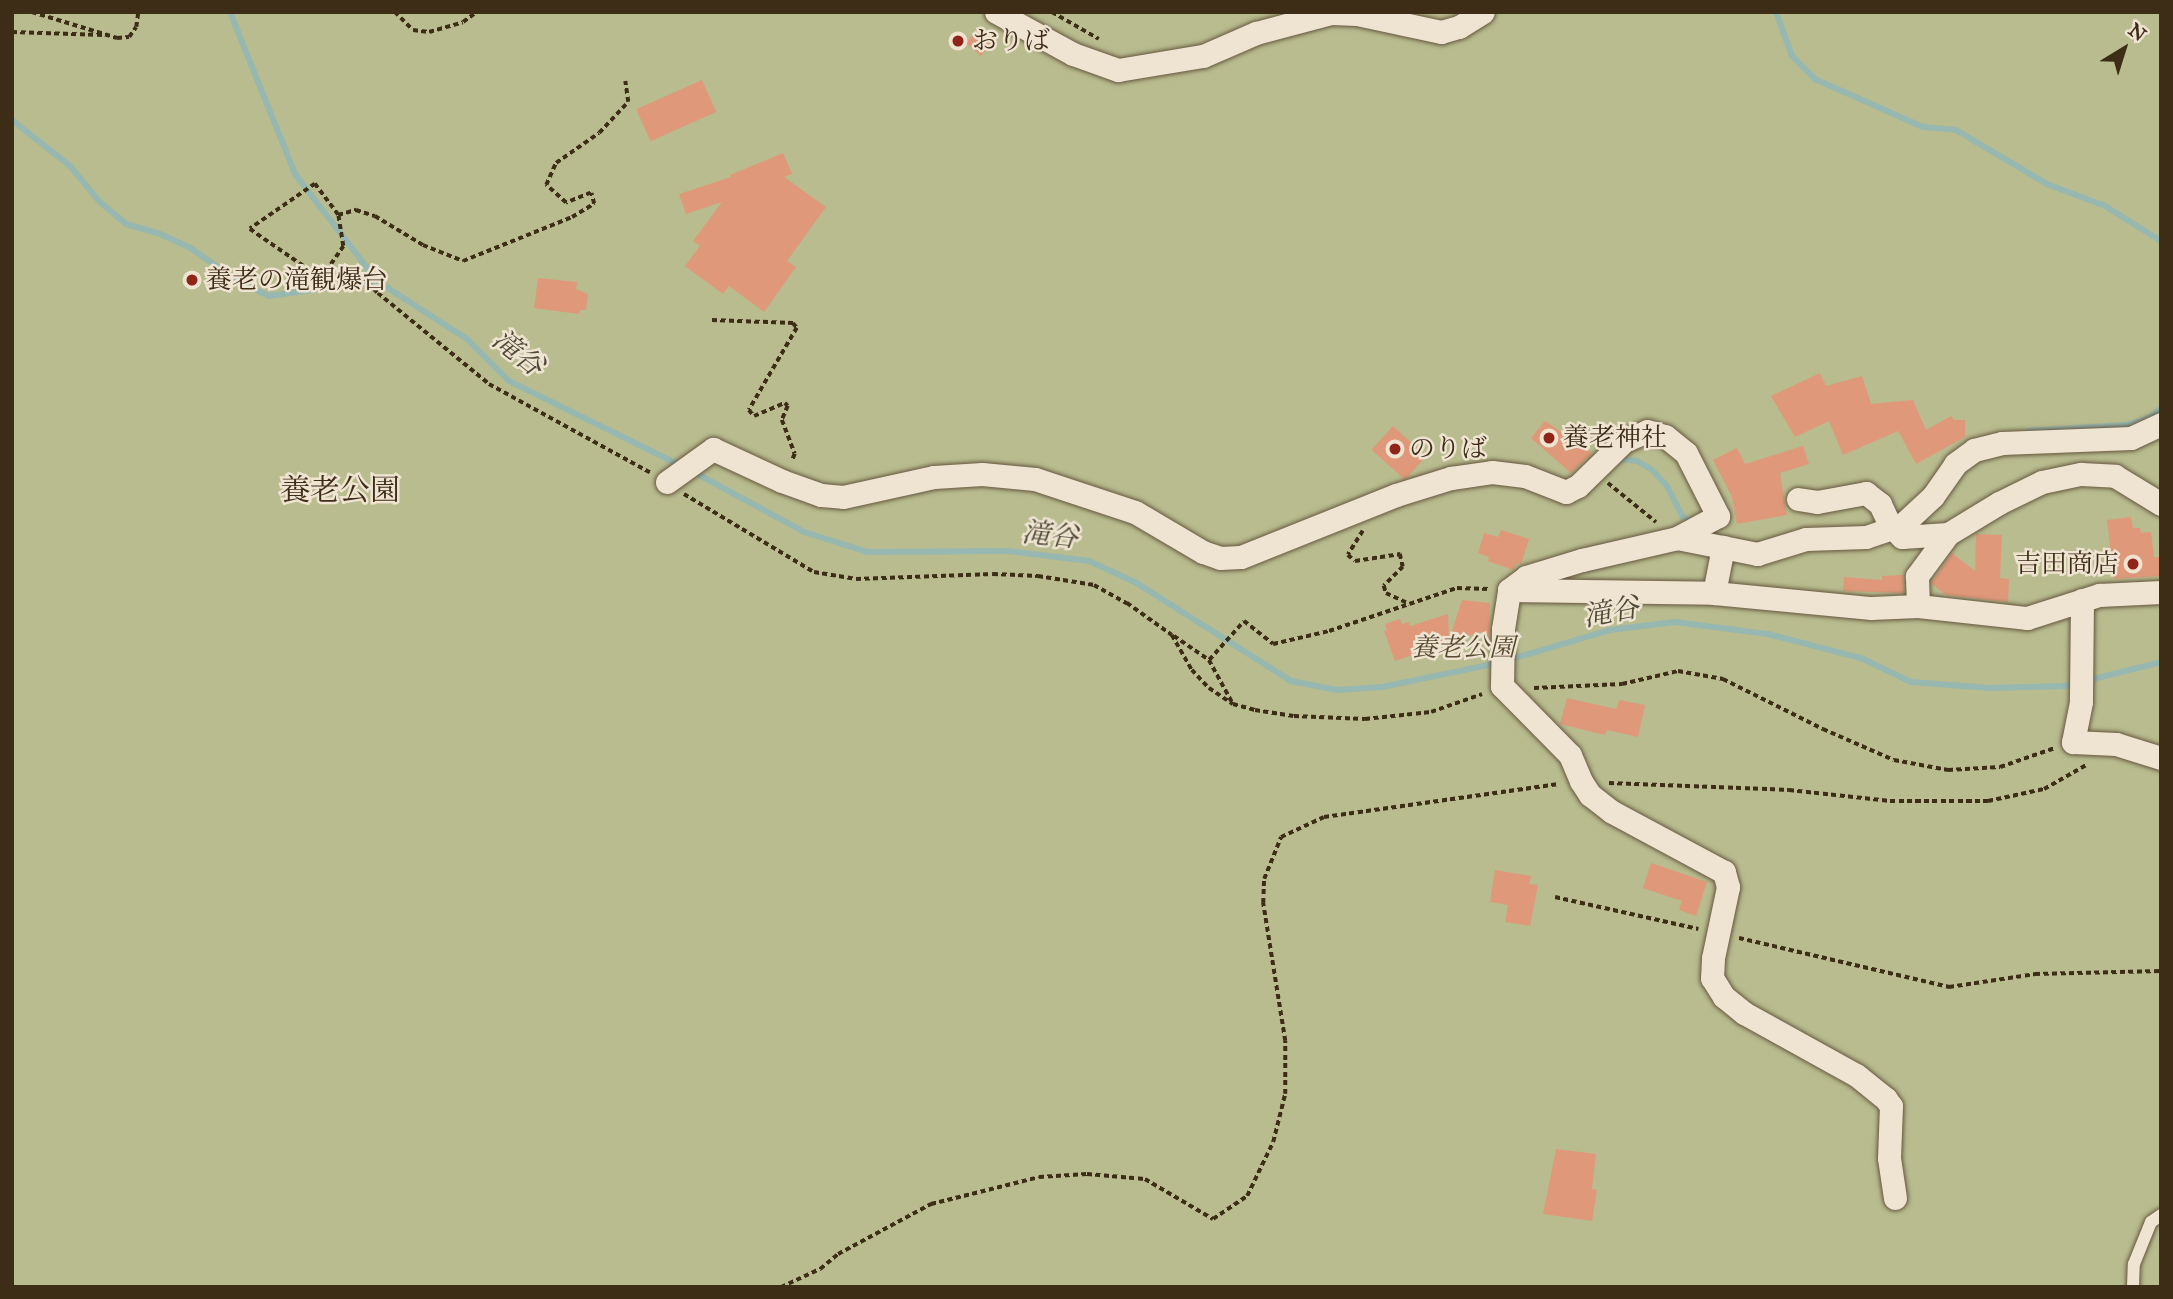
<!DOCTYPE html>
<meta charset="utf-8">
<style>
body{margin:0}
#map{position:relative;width:2173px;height:1299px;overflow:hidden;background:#e6d4ba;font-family:"IM FELL Great Primer","Noto Serif JP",serif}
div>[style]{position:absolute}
.green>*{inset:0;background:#b8bc8e;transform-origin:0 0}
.stream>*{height:6px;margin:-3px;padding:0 3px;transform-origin:3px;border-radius:3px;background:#96b8b1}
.building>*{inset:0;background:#df997a;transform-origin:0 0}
.path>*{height:3.5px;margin-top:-1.75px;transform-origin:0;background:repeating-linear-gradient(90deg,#3d2d17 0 5px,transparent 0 8.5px)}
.roads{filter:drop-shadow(0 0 2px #675740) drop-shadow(0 0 2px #675740)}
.service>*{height:12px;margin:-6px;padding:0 6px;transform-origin:6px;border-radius:6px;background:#efe3d2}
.minor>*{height:23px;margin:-11.5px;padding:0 11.5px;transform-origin:11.5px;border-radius:11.5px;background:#efe3d2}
.dots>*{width:19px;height:19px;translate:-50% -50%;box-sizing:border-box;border:4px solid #efe3d2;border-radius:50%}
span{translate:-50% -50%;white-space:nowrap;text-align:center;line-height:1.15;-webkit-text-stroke:5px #efe3d2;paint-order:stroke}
.poi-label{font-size:26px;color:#3d2d17}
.left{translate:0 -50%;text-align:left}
.right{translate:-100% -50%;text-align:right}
.park-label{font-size:26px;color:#564a2f;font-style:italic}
.water-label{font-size:28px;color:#4f4936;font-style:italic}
.quarter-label{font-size:30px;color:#3d2d17}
.frame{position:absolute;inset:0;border:14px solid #3d2d17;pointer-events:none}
.north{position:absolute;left:2089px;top:14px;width:70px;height:70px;-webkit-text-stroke:5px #efe3d2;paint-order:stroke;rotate:38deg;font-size:19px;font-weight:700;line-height:28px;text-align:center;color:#3d2d17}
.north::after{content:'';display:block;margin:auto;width:24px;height:32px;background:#3d2d17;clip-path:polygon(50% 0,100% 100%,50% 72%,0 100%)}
</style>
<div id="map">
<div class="green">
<i style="left:12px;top:12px;width:2149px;height:1275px"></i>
</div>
<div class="stream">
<i style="left:230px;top:12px;width:175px;rotate:68.1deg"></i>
<i style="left:295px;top:174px;width:135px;rotate:52.5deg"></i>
<i style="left:1776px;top:12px;width:47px;rotate:70deg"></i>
<i style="left:1792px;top:56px;width:33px;rotate:45deg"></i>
<i style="left:1815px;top:79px;width:118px;rotate:24deg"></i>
<i style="left:1923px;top:127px;width:33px;rotate:5deg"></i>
<i style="left:1956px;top:130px;width:106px;rotate:30.7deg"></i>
<i style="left:2047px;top:184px;width:62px;rotate:20.8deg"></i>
<i style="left:2105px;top:206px;width:66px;rotate:32deg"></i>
<i style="left:12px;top:120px;width:75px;rotate:38.5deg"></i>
<i style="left:71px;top:167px;width:45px;rotate:50.4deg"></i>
<i style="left:100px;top:202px;width:34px;rotate:40deg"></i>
<i style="left:126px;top:224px;width:33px;rotate:16deg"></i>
<i style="left:158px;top:233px;width:38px;rotate:25deg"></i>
<i style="left:192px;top:249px;width:57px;rotate:35.1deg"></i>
<i style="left:239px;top:282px;width:33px;rotate:25deg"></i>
<i style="left:269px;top:296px;width:109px;rotate:-7.9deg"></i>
<i style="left:377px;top:281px;width:107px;rotate:32.8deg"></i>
<i style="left:467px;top:339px;width:59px;rotate:45deg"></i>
<i style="left:509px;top:381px;width:191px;rotate:26.2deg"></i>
<i style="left:2030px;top:431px;width:97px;rotate:-3.5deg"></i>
<i style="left:2127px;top:425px;width:21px;rotate:-17deg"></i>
<i style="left:2147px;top:419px;width:17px;rotate:-36deg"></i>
<i style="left:1619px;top:459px;width:18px;rotate:6deg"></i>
<i style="left:1637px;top:461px;width:16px;rotate:30deg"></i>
<i style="left:1651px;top:469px;width:23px;rotate:47deg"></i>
<i style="left:1667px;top:486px;width:35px;rotate:63deg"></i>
<i style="left:1683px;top:517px;width:11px;rotate:41deg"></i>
<i style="left:690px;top:470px;width:130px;rotate:28.5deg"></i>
<i style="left:804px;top:532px;width:67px;rotate:17.4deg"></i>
<i style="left:868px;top:552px;width:140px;rotate:-0.4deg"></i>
<i style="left:1008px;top:551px;width:82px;rotate:7deg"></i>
<i style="left:1089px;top:561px;width:51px;rotate:24.5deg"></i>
<i style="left:1135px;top:582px;width:185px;rotate:32.4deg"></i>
<i style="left:1291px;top:681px;width:47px;rotate:11.1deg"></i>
<i style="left:1337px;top:690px;width:45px;rotate:-3.8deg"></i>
<i style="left:1382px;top:687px;width:118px;rotate:-11.7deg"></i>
<i style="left:1508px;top:660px;width:106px;rotate:-16.4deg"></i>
<i style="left:1610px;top:630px;width:65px;rotate:-7deg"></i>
<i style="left:1675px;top:622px;width:94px;rotate:7.4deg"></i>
<i style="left:1768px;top:634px;width:96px;rotate:14.5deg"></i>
<i style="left:1861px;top:658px;width:55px;rotate:25.6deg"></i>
<i style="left:1911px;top:682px;width:79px;rotate:4.3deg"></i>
<i style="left:1990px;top:688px;width:75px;rotate:-1.5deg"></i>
<i style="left:2065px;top:686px;width:99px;rotate:-14deg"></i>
</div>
<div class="building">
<i style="left:977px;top:30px;width:20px;height:17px;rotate:41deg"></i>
<i style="left:702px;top:80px;width:35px;height:72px;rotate:66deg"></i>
<i style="clip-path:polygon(783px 153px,792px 174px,784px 177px,826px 207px,787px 261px,796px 267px,764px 312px,729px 286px,723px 294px,685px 266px,700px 246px,693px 241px,722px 202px,686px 214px,679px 194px,731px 177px,730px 175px)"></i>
<i style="clip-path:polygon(538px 278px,577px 282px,576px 289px,588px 294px,586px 310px,580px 310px,579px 314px,534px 308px)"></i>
<i style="clip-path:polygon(1820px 373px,1826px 386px,1862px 376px,1871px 404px,1913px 400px,1926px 430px,1951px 416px,1954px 420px,1965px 420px,1965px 437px,1916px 464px,1898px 431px,1843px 455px,1829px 421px,1795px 437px,1771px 396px)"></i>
<i style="clip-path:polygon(1545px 421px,1592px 453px,1571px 473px,1531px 438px)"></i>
<i style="left:1393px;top:426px;width:45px;height:32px;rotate:42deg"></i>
<i style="clip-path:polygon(1803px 446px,1809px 464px,1780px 473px,1787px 515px,1737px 524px,1732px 497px,1713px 460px,1737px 448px,1745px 464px)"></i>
<i style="clip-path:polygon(2131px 517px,2133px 528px,2140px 528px,2141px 533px,2151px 532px,2154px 557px,2161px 557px,2161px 576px,2114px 579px,2107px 520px)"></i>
<i style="clip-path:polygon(1501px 530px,1529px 539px,1521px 564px,1517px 563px,1513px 570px,1488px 561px,1489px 557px,1478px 553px,1484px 533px,1498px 537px)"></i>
<i style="clip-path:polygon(1976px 534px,2002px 535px,2000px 578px,2009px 579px,2008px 602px,1946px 595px,1931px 583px,1952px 553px,1975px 571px)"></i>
<i style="clip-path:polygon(1903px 575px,1904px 593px,1843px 591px,1844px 577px,1882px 580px,1882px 576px)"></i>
<i style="clip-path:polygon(1462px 600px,1490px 603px,1489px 637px,1480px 632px,1395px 661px,1384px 631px,1387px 630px,1385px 624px,1400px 619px,1402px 624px,1409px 622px,1410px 626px,1448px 614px,1449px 640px)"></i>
<i style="clip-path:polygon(1567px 698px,1616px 709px,1619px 700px,1645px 705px,1638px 737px,1607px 730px,1605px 735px,1560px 724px)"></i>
<i style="clip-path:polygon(1651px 863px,1707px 882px,1696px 916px,1679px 910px,1682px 901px,1643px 888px)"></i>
<i style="clip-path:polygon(1495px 870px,1531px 876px,1529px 884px,1538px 885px,1530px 926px,1505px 922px,1508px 905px,1490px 902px)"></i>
<i style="clip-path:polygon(1556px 1149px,1596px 1154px,1592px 1189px,1597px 1190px,1592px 1221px,1543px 1214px)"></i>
</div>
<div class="path">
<i style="left:32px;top:12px;width:89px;rotate:17deg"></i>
<i style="left:117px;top:38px;width:12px;rotate:-5deg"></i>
<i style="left:129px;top:37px;width:12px;rotate:-55deg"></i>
<i style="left:136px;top:27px;width:15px;rotate:-82deg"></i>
<i style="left:395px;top:12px;width:25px;rotate:45deg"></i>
<i style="left:413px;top:30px;width:16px;rotate:7deg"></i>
<i style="left:429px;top:32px;width:35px;rotate:-16deg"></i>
<i style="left:463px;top:22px;width:17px;rotate:-36deg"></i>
<i style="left:1052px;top:12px;width:54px;rotate:29.9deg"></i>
<i style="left:12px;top:32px;width:91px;rotate:1.9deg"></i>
<i style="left:338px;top:215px;width:19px;rotate:-16deg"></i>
<i style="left:356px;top:210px;width:20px;rotate:18deg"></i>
<i style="left:375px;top:216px;width:56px;rotate:31.1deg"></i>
<i style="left:423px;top:245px;width:43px;rotate:21.8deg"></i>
<i style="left:463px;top:261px;width:118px;rotate:-22deg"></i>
<i style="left:572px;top:217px;width:26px;rotate:-31deg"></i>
<i style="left:594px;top:204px;width:11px;rotate:-105deg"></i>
<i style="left:591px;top:193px;width:27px;rotate:158deg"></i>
<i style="left:566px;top:203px;width:27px;rotate:-138deg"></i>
<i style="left:546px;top:185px;width:24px;rotate:-66deg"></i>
<i style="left:556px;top:163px;width:52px;rotate:-34.9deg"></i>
<i style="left:599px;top:133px;width:42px;rotate:-46.9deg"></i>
<i style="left:628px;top:102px;width:21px;rotate:-98deg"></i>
<i style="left:321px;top:278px;width:39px;rotate:-55deg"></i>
<i style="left:343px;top:246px;width:31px;rotate:-99deg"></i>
<i style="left:338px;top:215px;width:39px;rotate:-127deg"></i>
<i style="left:315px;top:184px;width:79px;rotate:145.3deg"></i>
<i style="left:250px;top:229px;width:86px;rotate:34.6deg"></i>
<i style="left:321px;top:278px;width:37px;rotate:-13deg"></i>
<i style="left:357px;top:270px;width:31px;rotate:48deg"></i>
<i style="left:378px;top:293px;width:144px;rotate:39.3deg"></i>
<i style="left:489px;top:384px;width:185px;rotate:28.8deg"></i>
<i style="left:712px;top:320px;width:81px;rotate:2.1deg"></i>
<i style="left:793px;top:323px;width:6px;rotate:51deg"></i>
<i style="left:797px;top:328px;width:95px;rotate:120.3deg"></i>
<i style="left:749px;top:410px;width:8px;rotate:50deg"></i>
<i style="left:754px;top:416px;width:34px;rotate:-23deg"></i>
<i style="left:785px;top:403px;width:4px;rotate:45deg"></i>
<i style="left:788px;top:406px;width:15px;rotate:113deg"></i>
<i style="left:782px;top:420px;width:36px;rotate:69deg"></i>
<i style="left:795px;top:454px;width:8px;rotate:113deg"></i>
<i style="left:1608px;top:483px;width:62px;rotate:39.1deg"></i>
<i style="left:684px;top:494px;width:152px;rotate:31deg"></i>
<i style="left:814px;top:572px;width:43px;rotate:9.5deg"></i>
<i style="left:856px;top:579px;width:137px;rotate:-2.1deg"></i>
<i style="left:993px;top:574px;width:45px;rotate:2.5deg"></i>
<i style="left:1038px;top:576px;width:57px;rotate:9.1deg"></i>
<i style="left:1094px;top:585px;width:38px;rotate:29deg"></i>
<i style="left:1127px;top:603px;width:55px;rotate:35.4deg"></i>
<i style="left:1172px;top:635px;width:40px;rotate:60.3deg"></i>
<i style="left:1192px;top:670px;width:25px;rotate:47deg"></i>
<i style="left:1209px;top:688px;width:29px;rotate:34deg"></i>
<i style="left:1233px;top:704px;width:23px;rotate:15deg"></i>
<i style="left:1255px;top:710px;width:39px;rotate:9deg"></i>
<i style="left:1294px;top:716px;width:71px;rotate:2.4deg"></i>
<i style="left:1365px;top:719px;width:66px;rotate:-6.1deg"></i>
<i style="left:1431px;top:712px;width:54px;rotate:-19.4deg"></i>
<i style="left:1363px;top:531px;width:28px;rotate:122deg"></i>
<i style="left:1348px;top:555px;width:9px;rotate:41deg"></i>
<i style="left:1355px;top:561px;width:46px;rotate:-8.8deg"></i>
<i style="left:1400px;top:554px;width:13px;rotate:77deg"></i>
<i style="left:1403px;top:567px;width:27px;rotate:135deg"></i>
<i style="left:1384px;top:586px;width:7px;rotate:74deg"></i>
<i style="left:1386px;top:593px;width:26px;rotate:25deg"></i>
<i style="left:1174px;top:636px;width:42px;rotate:34.4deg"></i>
<i style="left:1209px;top:660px;width:48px;rotate:61.3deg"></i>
<i style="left:1209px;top:660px;width:52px;rotate:-48.1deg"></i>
<i style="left:1244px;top:621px;width:37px;rotate:38deg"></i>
<i style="left:1273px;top:644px;width:57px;rotate:-13.1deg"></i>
<i style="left:1329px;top:631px;width:135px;rotate:-18.6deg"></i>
<i style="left:1457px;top:588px;width:32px;rotate:2deg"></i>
<i style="left:1534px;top:688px;width:88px;rotate:-2.6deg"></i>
<i style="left:1622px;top:684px;width:57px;rotate:-13.1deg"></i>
<i style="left:1678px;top:671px;width:46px;rotate:10.1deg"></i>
<i style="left:1723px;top:679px;width:112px;rotate:26.6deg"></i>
<i style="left:1823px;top:729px;width:77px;rotate:23.6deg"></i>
<i style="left:1894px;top:760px;width:55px;rotate:10.5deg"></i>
<i style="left:1948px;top:770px;width:52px;rotate:-3.3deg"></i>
<i style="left:2000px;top:767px;width:58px;rotate:-19.1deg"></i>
<i style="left:1609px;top:783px;width:180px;rotate:2.2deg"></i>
<i style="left:1789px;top:790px;width:102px;rotate:6.2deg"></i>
<i style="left:1890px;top:801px;width:98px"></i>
<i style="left:1988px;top:801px;width:57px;rotate:-12.1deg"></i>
<i style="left:2044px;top:789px;width:48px;rotate:-29.7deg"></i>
<i style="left:1555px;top:897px;width:147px;rotate:12.6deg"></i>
<i style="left:1739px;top:938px;width:216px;rotate:13.1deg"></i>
<i style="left:1949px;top:987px;width:87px;rotate:-8.6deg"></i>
<i style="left:2035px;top:974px;width:126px;rotate:-1.4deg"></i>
<i style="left:781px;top:1287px;width:43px;rotate:-24.8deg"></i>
<i style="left:820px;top:1269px;width:23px;rotate:-40deg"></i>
<i style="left:838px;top:1254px;width:106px;rotate:-28.3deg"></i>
<i style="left:931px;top:1204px;width:111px;rotate:-14deg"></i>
<i style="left:1039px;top:1177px;width:48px;rotate:-3.6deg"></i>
<i style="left:1087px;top:1174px;width:58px;rotate:4.9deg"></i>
<i style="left:1145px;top:1179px;width:79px;rotate:30.5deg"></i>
<i style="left:1213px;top:1219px;width:41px;rotate:-34.1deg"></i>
<i style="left:1247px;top:1196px;width:60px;rotate:-64.3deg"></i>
<i style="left:1273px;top:1142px;width:49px;rotate:-76deg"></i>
<i style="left:1285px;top:1094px;width:53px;rotate:-90deg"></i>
<i style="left:1285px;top:1041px;width:140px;rotate:-99.1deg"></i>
<i style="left:1263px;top:903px;width:24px;rotate:-88deg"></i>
<i style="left:1264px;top:879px;width:45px;rotate:-68deg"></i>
<i style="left:1281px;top:837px;width:47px;rotate:-24.9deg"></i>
<i style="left:1324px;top:817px;width:237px;rotate:-8deg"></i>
</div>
<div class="roads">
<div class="service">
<i style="left:2133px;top:1287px;width:23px;rotate:-88deg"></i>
<i style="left:2134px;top:1264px;width:45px;rotate:-68deg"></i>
<i style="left:2151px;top:1222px;width:12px;rotate:-35deg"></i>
</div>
<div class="minor">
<i style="left:996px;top:12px;width:88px;rotate:28.6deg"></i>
<i style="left:1073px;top:54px;width:48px;rotate:19.6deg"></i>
<i style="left:1118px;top:70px;width:86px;rotate:-9.4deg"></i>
<i style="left:1203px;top:56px;width:58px;rotate:-23.5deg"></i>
<i style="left:1256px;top:33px;width:78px;rotate:-14.9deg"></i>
<i style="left:1331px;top:13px;width:26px;rotate:2deg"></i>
<i style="left:1357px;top:14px;width:86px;rotate:12.1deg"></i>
<i style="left:1441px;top:32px;width:19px;rotate:-16deg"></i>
<i style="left:1459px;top:27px;width:28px;rotate:-32deg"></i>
<i style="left:667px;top:482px;width:57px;rotate:-35.7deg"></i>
<i style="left:713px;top:449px;width:76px;rotate:24.9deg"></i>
<i style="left:782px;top:481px;width:41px;rotate:19.7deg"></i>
<i style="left:821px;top:495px;width:22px;rotate:5deg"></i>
<i style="left:843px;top:497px;width:93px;rotate:-12.4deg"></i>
<i style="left:934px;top:477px;width:48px;rotate:-3.6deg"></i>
<i style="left:982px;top:474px;width:53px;rotate:5.4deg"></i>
<i style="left:1035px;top:479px;width:105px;rotate:18.3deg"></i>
<i style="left:1135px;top:512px;width:79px;rotate:30.5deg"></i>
<i style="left:1203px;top:552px;width:18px;rotate:19deg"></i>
<i style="left:1220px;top:558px;width:21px;rotate:-3deg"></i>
<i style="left:1241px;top:557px;width:167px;rotate:-21.8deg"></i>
<i style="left:1396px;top:495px;width:58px;rotate:-17.2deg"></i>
<i style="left:1451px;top:478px;width:41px;rotate:-8.3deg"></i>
<i style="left:1492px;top:472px;width:33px;rotate:7deg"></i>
<i style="left:1525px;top:476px;width:44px;rotate:21.3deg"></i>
<i style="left:1566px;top:492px;width:13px;rotate:-27deg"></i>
<i style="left:1578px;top:486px;width:64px;rotate:-44.4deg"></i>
<i style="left:1624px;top:441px;width:25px;rotate:-23deg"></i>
<i style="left:1647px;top:431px;width:19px;rotate:16deg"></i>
<i style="left:1665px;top:436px;width:27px;rotate:39deg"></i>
<i style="left:1686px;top:453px;width:71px;rotate:63.1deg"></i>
<i style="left:1718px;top:516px;width:47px;rotate:151.8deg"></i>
<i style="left:1798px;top:499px;width:19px;rotate:9deg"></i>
<i style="left:1817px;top:502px;width:50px;rotate:-10.4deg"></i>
<i style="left:1866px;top:493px;width:18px;rotate:38deg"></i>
<i style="left:1880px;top:504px;width:23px;rotate:65deg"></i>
<i style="left:1890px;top:525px;width:17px;rotate:45deg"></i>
<i style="left:1902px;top:537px;width:46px;rotate:-3.7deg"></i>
<i style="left:1948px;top:534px;width:60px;rotate:-31.3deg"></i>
<i style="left:1999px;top:503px;width:48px;rotate:-26deg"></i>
<i style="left:2042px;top:482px;width:40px;rotate:-12deg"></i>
<i style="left:2081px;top:474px;width:34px;rotate:3deg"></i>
<i style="left:2115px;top:476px;width:54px;rotate:31.3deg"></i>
<i style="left:1509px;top:590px;width:205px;rotate:0.8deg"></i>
<i style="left:1714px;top:593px;width:158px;rotate:5.5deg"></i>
<i style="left:1871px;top:608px;width:47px;rotate:-2.4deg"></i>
<i style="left:1918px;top:606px;width:110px;rotate:6.3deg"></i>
<i style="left:2027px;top:618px;width:76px;rotate:-17.7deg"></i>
<i style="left:2099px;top:595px;width:62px;rotate:-2.8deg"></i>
<i style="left:1714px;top:593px;width:47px;rotate:-78.9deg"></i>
<i style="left:2082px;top:600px;width:102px;rotate:90.6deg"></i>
<i style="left:2081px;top:702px;width:41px;rotate:101.3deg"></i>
<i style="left:2073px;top:742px;width:43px;rotate:2.7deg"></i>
<i style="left:2116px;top:744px;width:47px;rotate:17.3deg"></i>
<i style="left:1918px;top:606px;width:30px;rotate:-92deg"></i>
<i style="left:1917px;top:576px;width:52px;rotate:-53.6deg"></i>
<i style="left:1895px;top:1198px;width:40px;rotate:-98.5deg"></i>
<i style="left:1889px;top:1158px;width:52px;rotate:-87.8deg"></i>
<i style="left:1891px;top:1106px;width:9px;rotate:-126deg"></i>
<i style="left:1886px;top:1099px;width:38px;rotate:-141deg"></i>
<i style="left:1856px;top:1075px;width:128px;rotate:-151deg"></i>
<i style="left:1744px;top:1013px;width:26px;rotate:-141deg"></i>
<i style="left:1724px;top:997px;width:22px;rotate:-122deg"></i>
<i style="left:1712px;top:978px;width:20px;rotate:-87deg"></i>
<i style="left:1713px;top:958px;width:73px;rotate:-78.1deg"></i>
<i style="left:1728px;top:887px;width:16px;rotate:-105deg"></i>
<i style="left:1724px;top:872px;width:127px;rotate:-151.8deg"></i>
<i style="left:1612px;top:812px;width:28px;rotate:-142deg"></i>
<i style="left:1590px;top:795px;width:17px;rotate:-123deg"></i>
<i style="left:1581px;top:781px;width:28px;rotate:-113deg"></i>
<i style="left:1570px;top:755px;width:97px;rotate:-134.6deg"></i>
<i style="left:1502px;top:686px;width:57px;rotate:-89deg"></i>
<i style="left:1503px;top:629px;width:39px;rotate:-81deg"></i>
<i style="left:1509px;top:590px;width:21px;rotate:-37deg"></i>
<i style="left:1526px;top:577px;width:59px;rotate:-16.9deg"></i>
<i style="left:1582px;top:560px;width:98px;rotate:-13deg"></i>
<i style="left:1677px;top:538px;width:82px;rotate:11.3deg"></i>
<i style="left:1757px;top:554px;width:51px;rotate:-17deg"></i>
<i style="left:1806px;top:539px;width:60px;rotate:-1.9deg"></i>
<i style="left:1866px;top:537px;width:39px;rotate:-19deg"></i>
<i style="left:1903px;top:524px;width:41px;rotate:-43deg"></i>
<i style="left:1933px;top:496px;width:39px;rotate:-55deg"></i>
<i style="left:1955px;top:464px;width:24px;rotate:-36deg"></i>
<i style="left:1974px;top:450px;width:29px;rotate:-14deg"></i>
<i style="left:2002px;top:443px;width:129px;rotate:-2.2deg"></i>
<i style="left:2131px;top:438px;width:33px;rotate:-25deg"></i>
</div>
</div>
<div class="dots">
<i style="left:958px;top:41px;background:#8f2418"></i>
<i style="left:192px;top:280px;background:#8f2418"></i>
<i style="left:1549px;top:438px;background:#8f2418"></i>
<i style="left:1395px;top:449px;background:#8f2418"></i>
<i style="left:2133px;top:564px;background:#8f2418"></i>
</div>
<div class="poi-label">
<span class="left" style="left:972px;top:41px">おりば</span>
<span class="left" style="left:206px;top:280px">養老の滝観爆台</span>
<span class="left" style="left:1563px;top:438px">養老神社</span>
<span class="left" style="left:1409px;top:449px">のりば</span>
<span class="right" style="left:2119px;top:564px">吉田商店</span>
</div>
<div class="park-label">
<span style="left:1463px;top:648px">養老公園</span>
</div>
<div class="water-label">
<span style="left:518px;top:353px;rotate:38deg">滝谷</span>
<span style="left:1050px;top:535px;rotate:6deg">滝谷</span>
<span style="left:1611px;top:612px;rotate:-11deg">滝谷</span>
</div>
<div class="quarter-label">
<span style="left:340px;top:490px">養老公園</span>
</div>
<div class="frame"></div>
<div class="north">N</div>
</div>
